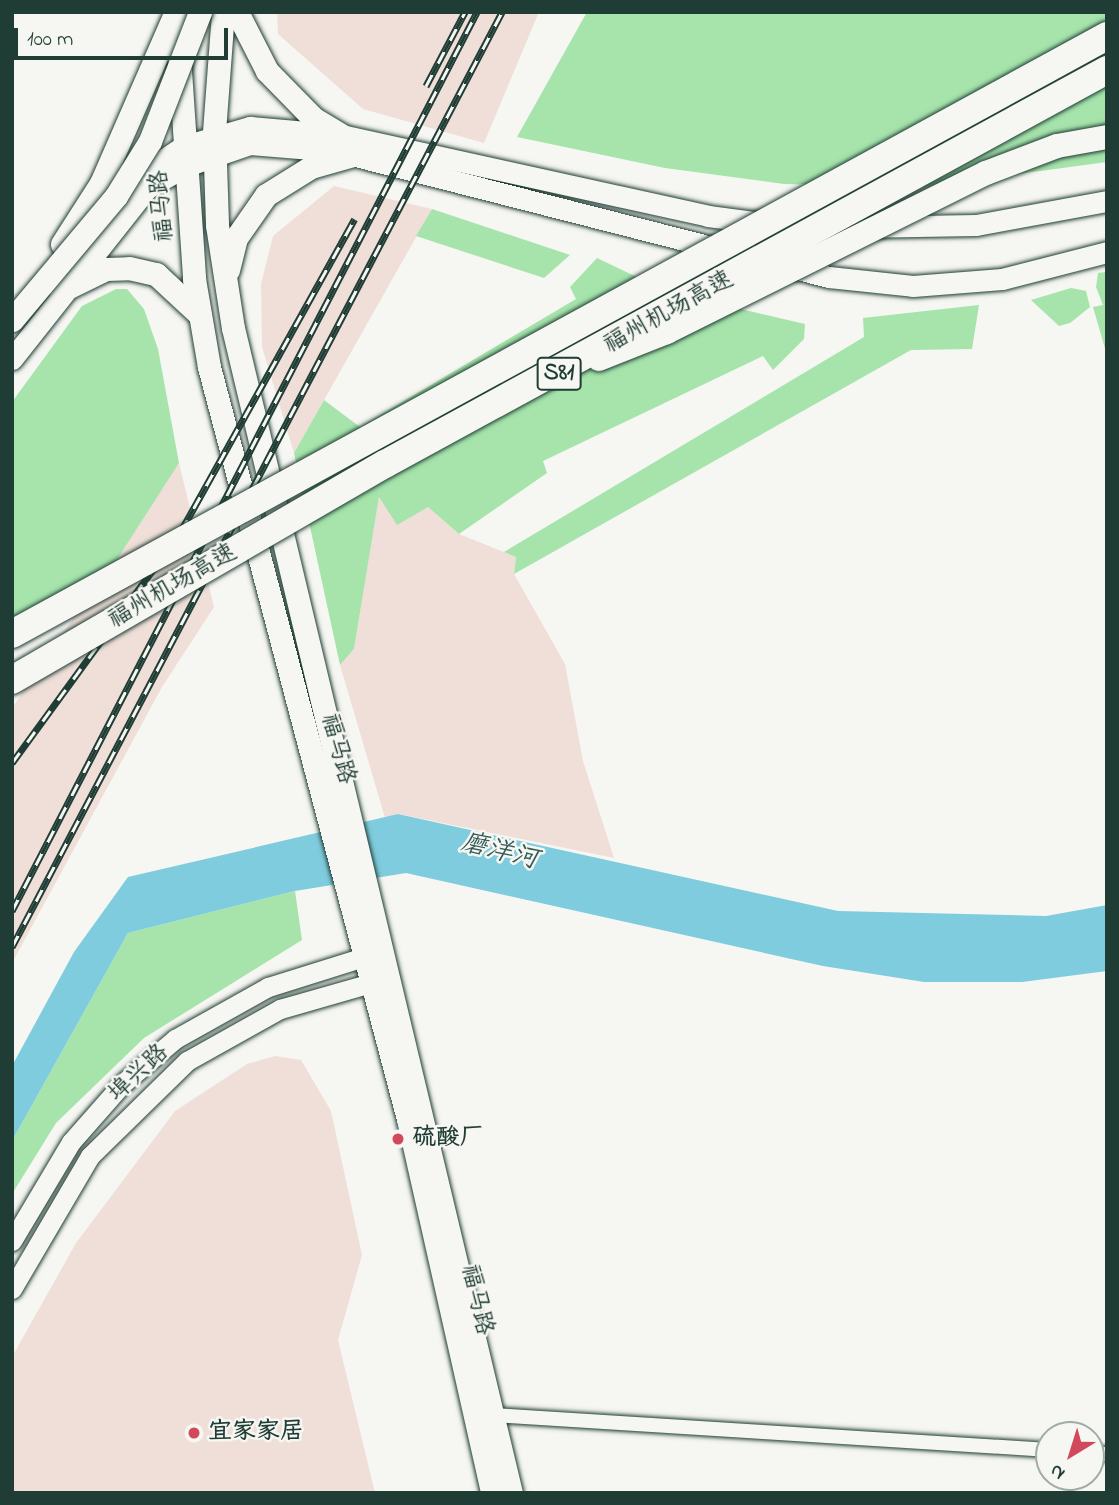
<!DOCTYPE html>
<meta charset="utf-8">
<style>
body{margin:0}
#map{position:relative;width:1119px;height:1505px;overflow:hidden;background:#f6f6f2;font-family:"Indie Flower","LXGW WenKai TC",sans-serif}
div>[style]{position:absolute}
.built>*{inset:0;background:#f0dfd8}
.green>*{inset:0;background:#a6e4ac}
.water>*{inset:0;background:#7fccde}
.roads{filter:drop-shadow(0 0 2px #1f3d34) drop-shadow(0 0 2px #1f3d34)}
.minor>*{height:14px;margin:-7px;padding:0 7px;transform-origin:7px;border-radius:7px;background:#f6f6f2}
.tertiary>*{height:19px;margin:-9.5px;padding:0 9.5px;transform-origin:9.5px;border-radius:9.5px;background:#f6f6f2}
.secondary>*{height:21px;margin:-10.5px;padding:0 10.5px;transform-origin:10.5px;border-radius:10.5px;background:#f6f6f2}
.primary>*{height:23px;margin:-11.5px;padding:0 11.5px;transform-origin:11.5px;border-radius:11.5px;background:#f6f6f2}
.rail>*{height:7px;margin-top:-3.5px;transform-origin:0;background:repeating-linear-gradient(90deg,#f6f6f2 0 13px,#1f3d34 0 26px);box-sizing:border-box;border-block:2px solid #1f3d34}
.bridges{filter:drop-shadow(0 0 2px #1f3d34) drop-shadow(0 0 2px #1f3d34)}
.primary-bridge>*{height:23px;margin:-11.5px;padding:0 11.5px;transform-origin:11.5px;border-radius:11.5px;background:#f6f6f2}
.trunk-bridge>*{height:24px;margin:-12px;padding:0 12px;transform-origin:12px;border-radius:12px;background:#f6f6f2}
.motorway-bridge>*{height:28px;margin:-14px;padding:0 14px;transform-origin:14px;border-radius:14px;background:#f6f6f2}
.dots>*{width:19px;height:19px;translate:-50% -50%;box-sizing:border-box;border:4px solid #f6f6f2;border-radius:50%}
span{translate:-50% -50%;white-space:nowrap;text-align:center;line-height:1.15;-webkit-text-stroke:5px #f6f6f2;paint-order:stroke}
.shield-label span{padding:2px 5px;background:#f6f6f2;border:2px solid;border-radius:5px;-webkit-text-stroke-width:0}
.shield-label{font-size:23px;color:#1f3d34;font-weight:700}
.street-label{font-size:24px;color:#1f3d34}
.poi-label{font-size:24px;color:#1f3d34;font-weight:700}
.left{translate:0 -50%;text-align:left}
.water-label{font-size:26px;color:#325a56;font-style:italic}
.frame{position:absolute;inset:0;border:14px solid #1f3d34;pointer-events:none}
.north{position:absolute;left:1035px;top:1421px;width:70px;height:70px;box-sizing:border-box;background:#f6f6f2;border:2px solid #a0aca6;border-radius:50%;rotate:218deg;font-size:19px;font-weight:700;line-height:28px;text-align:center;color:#1f3d34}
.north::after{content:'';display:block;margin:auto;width:24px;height:32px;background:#d1495b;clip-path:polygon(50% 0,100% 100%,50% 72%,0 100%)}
.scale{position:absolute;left:14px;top:28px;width:214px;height:32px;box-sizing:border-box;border:4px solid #1f3d34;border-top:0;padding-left:9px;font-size:21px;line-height:24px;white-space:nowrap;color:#1f3d34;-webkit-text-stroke:5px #f6f6f2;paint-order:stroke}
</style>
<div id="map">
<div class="built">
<i style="clip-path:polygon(277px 12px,539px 12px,484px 143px,363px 109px,278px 34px)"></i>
<i style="clip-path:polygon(334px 186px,432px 209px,294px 453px,262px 347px,261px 284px,273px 236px)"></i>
<i style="clip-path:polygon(179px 463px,214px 607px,162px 687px,12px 963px,12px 708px)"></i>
<i style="clip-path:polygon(379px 496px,428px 507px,459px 534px,516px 557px,514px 574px,565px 664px,583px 761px,614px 858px,399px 814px,385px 818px,340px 665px,354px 649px)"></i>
<i style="clip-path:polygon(275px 1056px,301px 1060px,331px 1111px,362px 1255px,338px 1340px,375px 1493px,12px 1493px,12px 1357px,76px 1243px,175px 1111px,247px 1064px)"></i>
</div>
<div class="green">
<i style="clip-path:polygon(587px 12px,1107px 12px,1107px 162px,922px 187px,784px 184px,665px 168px,517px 137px)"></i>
<i style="clip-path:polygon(432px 209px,570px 255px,544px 278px,416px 236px)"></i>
<i style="clip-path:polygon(597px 258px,668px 292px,805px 324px,804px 339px,773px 370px,763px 356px,543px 461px,547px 473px,459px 534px,428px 507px,397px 525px,379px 497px,354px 649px,340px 665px,294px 453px,324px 400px,360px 427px,576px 299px,570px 287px)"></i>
<i style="clip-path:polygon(1107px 272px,1107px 352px,1106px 352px,1093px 307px,1103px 305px,1096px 287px,1098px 273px)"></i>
<i style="clip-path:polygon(1071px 288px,1086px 291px,1090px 307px,1070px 323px,1059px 326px,1031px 300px)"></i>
<i style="clip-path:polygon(116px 289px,127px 289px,144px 309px,158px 349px,179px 463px,107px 575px,12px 623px,12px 402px,82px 306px)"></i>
<i style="clip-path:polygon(979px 305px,972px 349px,911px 350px,514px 574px,516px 557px,504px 552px,864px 337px,863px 318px)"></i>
<i style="clip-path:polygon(295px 891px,302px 940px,144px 1038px,56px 1123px,12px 1194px,12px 1141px,128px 933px)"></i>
</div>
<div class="water">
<i style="clip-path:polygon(398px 814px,838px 911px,1046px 916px,1107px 905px,1107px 971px,1022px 982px,924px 982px,823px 966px,406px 873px,295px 891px,128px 933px,12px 1141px,12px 1066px,74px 952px,128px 877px)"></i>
</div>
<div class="roads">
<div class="minor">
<i style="left:493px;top:1415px;width:557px;rotate:3.6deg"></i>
<i style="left:1091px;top:1453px;width:16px;rotate:4deg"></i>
</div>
<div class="tertiary">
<i style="left:12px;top:1241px;width:115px;rotate:-59.2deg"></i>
<i style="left:71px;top:1142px;width:77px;rotate:-48.7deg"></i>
<i style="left:122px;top:1084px;width:70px;rotate:-40.3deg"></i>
<i style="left:175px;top:1039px;width:107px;rotate:-29.2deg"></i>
<i style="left:268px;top:987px;width:101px;rotate:-17.4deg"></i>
<i style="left:12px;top:1289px;width:154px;rotate:-59.6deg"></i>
<i style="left:90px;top:1156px;width:136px;rotate:-44.4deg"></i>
<i style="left:187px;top:1061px;width:107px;rotate:-29.2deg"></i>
<i style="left:280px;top:1009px;width:95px;rotate:-15.9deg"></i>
</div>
<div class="secondary">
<i style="left:125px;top:185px;width:71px;rotate:-33.5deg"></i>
<i style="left:184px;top:146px;width:69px;rotate:-16.1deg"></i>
<i style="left:250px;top:127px;width:91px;rotate:5deg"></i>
<i style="left:341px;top:135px;width:376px;rotate:12.4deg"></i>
<i style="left:708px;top:216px;width:92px;rotate:7.5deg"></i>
<i style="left:799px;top:228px;width:177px;rotate:-1deg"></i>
<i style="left:976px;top:225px;width:133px;rotate:-10.4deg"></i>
<i style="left:12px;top:359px;width:218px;rotate:-51.7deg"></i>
<i style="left:147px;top:188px;width:45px;rotate:-29.4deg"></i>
<i style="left:186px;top:166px;width:68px;rotate:-19deg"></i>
<i style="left:250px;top:144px;width:86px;rotate:4.7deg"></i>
<i style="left:336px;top:151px;width:509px;rotate:14.34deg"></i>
<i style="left:829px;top:277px;width:84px;rotate:6.1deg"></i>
<i style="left:913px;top:286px;width:89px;rotate:-4.5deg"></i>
<i style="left:1002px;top:279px;width:108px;rotate:-14.4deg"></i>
</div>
<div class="primary">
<i style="left:176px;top:12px;width:268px;rotate:86.1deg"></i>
<i style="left:194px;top:279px;width:89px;rotate:80.3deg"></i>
<i style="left:209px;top:367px;width:778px;rotate:75.18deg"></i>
<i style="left:408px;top:1119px;width:383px;rotate:77.3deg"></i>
<i style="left:223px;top:12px;width:121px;rotate:94.3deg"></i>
<i style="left:214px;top:133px;width:92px;rotate:88.1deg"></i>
<i style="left:217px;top:225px;width:104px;rotate:81.2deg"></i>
<i style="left:233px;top:328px;width:1198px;rotate:76.58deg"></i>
<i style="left:237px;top:12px;width:66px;rotate:63deg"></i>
<i style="left:267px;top:71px;width:66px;rotate:45.6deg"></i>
<i style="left:313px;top:118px;width:33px;rotate:31deg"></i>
<i style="left:62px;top:244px;width:72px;rotate:-57.4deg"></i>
<i style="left:101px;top:183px;width:180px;rotate:-66.4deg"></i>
<i style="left:228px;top:270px;width:33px;rotate:-76deg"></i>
<i style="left:236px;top:238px;width:52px;rotate:-55.1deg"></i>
<i style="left:266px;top:195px;width:53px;rotate:-31.9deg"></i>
<i style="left:311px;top:167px;width:44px;rotate:-15.9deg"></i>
<i style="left:61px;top:291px;width:50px;rotate:-26.1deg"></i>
<i style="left:106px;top:269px;width:23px;rotate:-2deg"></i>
<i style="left:129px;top:268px;width:28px;rotate:13deg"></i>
<i style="left:156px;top:274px;width:60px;rotate:43deg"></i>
</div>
</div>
<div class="rail">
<i style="left:426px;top:86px;width:84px;rotate:-62.2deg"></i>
<i style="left:12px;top:763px;width:287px;rotate:-53.9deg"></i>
<i style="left:181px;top:531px;width:357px;rotate:-60.9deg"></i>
<i style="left:12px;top:911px;width:1012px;rotate:-62.65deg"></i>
<i style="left:12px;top:947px;width:1056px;rotate:-62.34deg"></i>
</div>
<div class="bridges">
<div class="primary-bridge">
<i style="left:12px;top:320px;width:162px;rotate:-50deg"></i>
<i style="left:116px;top:196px;width:65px;rotate:-58.3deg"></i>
<i style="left:150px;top:141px;width:138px;rotate:-68.8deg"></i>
</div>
<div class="trunk-bridge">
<i style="left:599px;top:359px;width:73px;rotate:-21.7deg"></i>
<i style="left:667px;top:332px;width:356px;rotate:-26.5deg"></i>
<i style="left:986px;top:173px;width:76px;rotate:-20.8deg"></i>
<i style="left:1057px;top:146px;width:51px;rotate:-10.2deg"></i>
</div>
<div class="motorway-bridge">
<i style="left:12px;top:634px;width:1248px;rotate:-28.64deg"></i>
<i style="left:12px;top:680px;width:431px;rotate:-30.1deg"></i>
<i style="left:385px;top:464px;width:823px;rotate:-28.62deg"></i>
</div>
</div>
<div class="dots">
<i style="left:398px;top:1139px;background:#d1495b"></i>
<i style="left:194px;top:1433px;background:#d1495b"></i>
</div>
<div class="shield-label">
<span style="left:559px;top:374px">S81</span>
</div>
<div class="street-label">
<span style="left:163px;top:206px;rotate:-95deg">福马路</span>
<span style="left:669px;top:313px;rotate:-29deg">福州机场高速</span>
<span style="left:173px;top:587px;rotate:-30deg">福州机场高速</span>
<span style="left:337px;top:749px;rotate:75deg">福马路</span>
<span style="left:139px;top:1074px;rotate:-43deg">埠兴路</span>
<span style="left:476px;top:1300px;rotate:77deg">福马路</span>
</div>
<div class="poi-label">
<span class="left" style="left:412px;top:1139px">硫酸厂</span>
<span class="left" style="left:208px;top:1433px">宜家家居</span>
</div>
<div class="water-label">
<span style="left:499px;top:853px;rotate:14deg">磨洋河</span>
</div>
<div class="frame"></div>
<div class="north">N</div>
<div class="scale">100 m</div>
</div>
